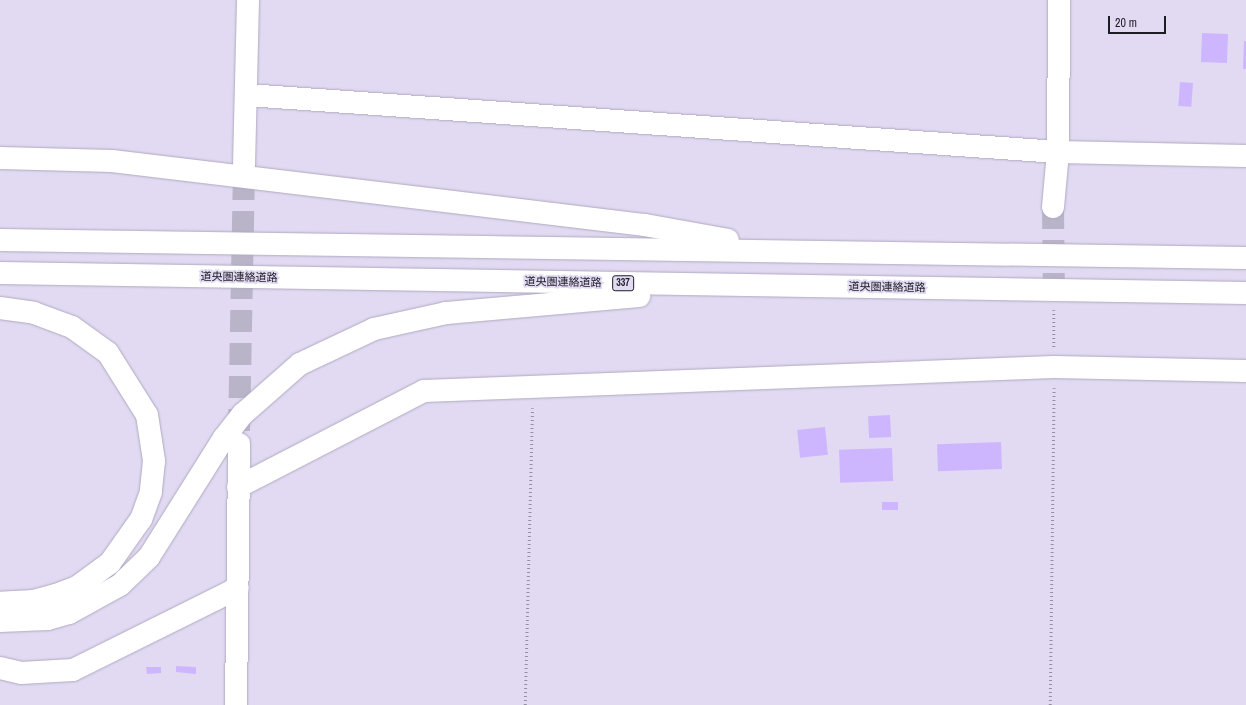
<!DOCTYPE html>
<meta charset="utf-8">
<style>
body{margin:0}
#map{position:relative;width:1246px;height:705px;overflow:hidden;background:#e1daf2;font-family:"Archivo Narrow","Noto Sans JP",sans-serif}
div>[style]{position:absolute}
.building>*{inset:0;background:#cdb6fe;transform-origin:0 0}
.minor-tunnel>*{height:22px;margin-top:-11px;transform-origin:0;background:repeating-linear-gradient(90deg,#bab4c9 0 22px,transparent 0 33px)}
.path>*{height:2.5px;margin-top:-1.25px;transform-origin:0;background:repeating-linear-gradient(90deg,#948fa1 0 1px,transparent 0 4px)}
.roads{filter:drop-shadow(0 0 1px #b0a9c0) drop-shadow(0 0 1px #b0a9c0)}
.minor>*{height:22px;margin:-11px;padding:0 11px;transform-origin:11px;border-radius:11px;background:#fff}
.highway>*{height:22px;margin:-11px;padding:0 11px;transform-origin:11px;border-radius:11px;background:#fff}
span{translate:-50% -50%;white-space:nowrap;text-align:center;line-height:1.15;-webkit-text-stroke:3.5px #e1daf2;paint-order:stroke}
.shield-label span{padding:1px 3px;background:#e1daf2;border:1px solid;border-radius:3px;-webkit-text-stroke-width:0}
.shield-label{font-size:10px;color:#1e1c24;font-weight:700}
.street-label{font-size:11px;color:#1e1c24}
.scale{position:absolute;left:1108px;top:16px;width:58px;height:18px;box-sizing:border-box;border:2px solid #1e1c24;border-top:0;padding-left:5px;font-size:12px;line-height:14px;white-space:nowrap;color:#1e1c24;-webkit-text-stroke:3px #e1daf2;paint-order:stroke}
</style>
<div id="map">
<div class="building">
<i style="left:1202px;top:33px;width:26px;height:29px;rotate:2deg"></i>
<i style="clip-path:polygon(1244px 41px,1246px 41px,1246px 69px,1243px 69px)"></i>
<i style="left:1180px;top:82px;width:13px;height:24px;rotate:4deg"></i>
<i style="left:890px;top:415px;width:22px;height:22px;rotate:87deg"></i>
<i style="left:825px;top:427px;width:28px;height:28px;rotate:84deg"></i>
<i style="left:1001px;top:442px;width:27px;height:64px;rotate:88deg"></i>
<i style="left:892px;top:448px;width:33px;height:53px;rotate:88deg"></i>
<i style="left:882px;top:502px;width:16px;height:8px"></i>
<i style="clip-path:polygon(176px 666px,196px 667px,196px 674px,176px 672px)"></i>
<i style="clip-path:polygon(146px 667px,161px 667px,161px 673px,147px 674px)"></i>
</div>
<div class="minor-tunnel">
<i style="left:1053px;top:207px;width:98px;rotate:89.4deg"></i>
<i style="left:239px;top:431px;width:266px;rotate:-88.9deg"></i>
</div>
<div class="path">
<i style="left:1054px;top:310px;width:37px;rotate:90deg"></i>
<i style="left:525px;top:705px;width:297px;rotate:-88.6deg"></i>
<i style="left:1050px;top:705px;width:317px;rotate:-89.3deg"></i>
</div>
<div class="roads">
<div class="minor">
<i style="left:247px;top:95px;width:813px;rotate:4.02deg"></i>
<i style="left:1058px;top:152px;width:188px;rotate:1.2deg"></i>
<i style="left:244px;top:165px;width:165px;rotate:-88.6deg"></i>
<i style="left:1053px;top:207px;width:55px;rotate:-84.8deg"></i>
<i style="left:1058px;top:152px;width:152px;rotate:-89.6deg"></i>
<i style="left:238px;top:487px;width:209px;rotate:-27.3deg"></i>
<i style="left:424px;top:391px;width:630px;rotate:-2.18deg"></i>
<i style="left:1054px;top:367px;width:192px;rotate:1.2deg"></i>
<i style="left:0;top:668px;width:22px;rotate:13deg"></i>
<i style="left:21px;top:673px;width:52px;rotate:-3.3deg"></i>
<i style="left:73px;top:670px;width:184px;rotate:-26.4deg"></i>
<i style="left:236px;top:705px;width:261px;rotate:-89.3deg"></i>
</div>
<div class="highway">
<i style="left:0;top:158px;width:112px;rotate:1.5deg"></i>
<i style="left:112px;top:161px;width:537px;rotate:6.85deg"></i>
<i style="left:645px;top:225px;width:84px;rotate:10.2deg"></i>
<i style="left:0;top:240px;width:1246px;rotate:0.83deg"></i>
<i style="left:0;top:273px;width:1246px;rotate:0.92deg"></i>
<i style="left:0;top:308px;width:34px;rotate:8deg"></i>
<i style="left:34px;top:313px;width:40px;rotate:20.2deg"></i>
<i style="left:72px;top:327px;width:44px;rotate:35.8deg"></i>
<i style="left:108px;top:353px;width:73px;rotate:57.8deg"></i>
<i style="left:147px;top:415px;width:47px;rotate:81.3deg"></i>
<i style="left:154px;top:461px;width:31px;rotate:96deg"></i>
<i style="left:151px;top:492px;width:29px;rotate:110deg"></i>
<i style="left:141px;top:519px;width:54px;rotate:125.2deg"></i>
<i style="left:110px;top:563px;width:41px;rotate:144deg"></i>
<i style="left:77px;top:587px;width:22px;rotate:159deg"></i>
<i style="left:56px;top:595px;width:23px;rotate:165deg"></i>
<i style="left:34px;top:601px;width:34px;rotate:177deg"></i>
<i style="left:0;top:621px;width:48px;rotate:-2.4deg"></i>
<i style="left:48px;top:619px;width:22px;rotate:-16deg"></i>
<i style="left:69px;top:613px;width:58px;rotate:-28.8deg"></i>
<i style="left:120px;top:585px;width:40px;rotate:-44deg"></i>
<i style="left:149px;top:557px;width:141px;rotate:-57.8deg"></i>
<i style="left:224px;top:438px;width:31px;rotate:-52deg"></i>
<i style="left:243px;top:414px;width:76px;rotate:-41.3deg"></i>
<i style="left:300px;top:364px;width:82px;rotate:-25.3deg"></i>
<i style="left:374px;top:329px;width:74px;rotate:-12.5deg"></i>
<i style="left:446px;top:313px;width:194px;rotate:-5deg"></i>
</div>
</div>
<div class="shield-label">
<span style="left:623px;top:283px">337</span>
</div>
<div class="street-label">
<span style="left:239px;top:277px;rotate:1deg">道央圏連絡道路</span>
<span style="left:563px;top:282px;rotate:1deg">道央圏連絡道路</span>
<span style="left:887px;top:287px;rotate:1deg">道央圏連絡道路</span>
</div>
<div class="scale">20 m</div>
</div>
